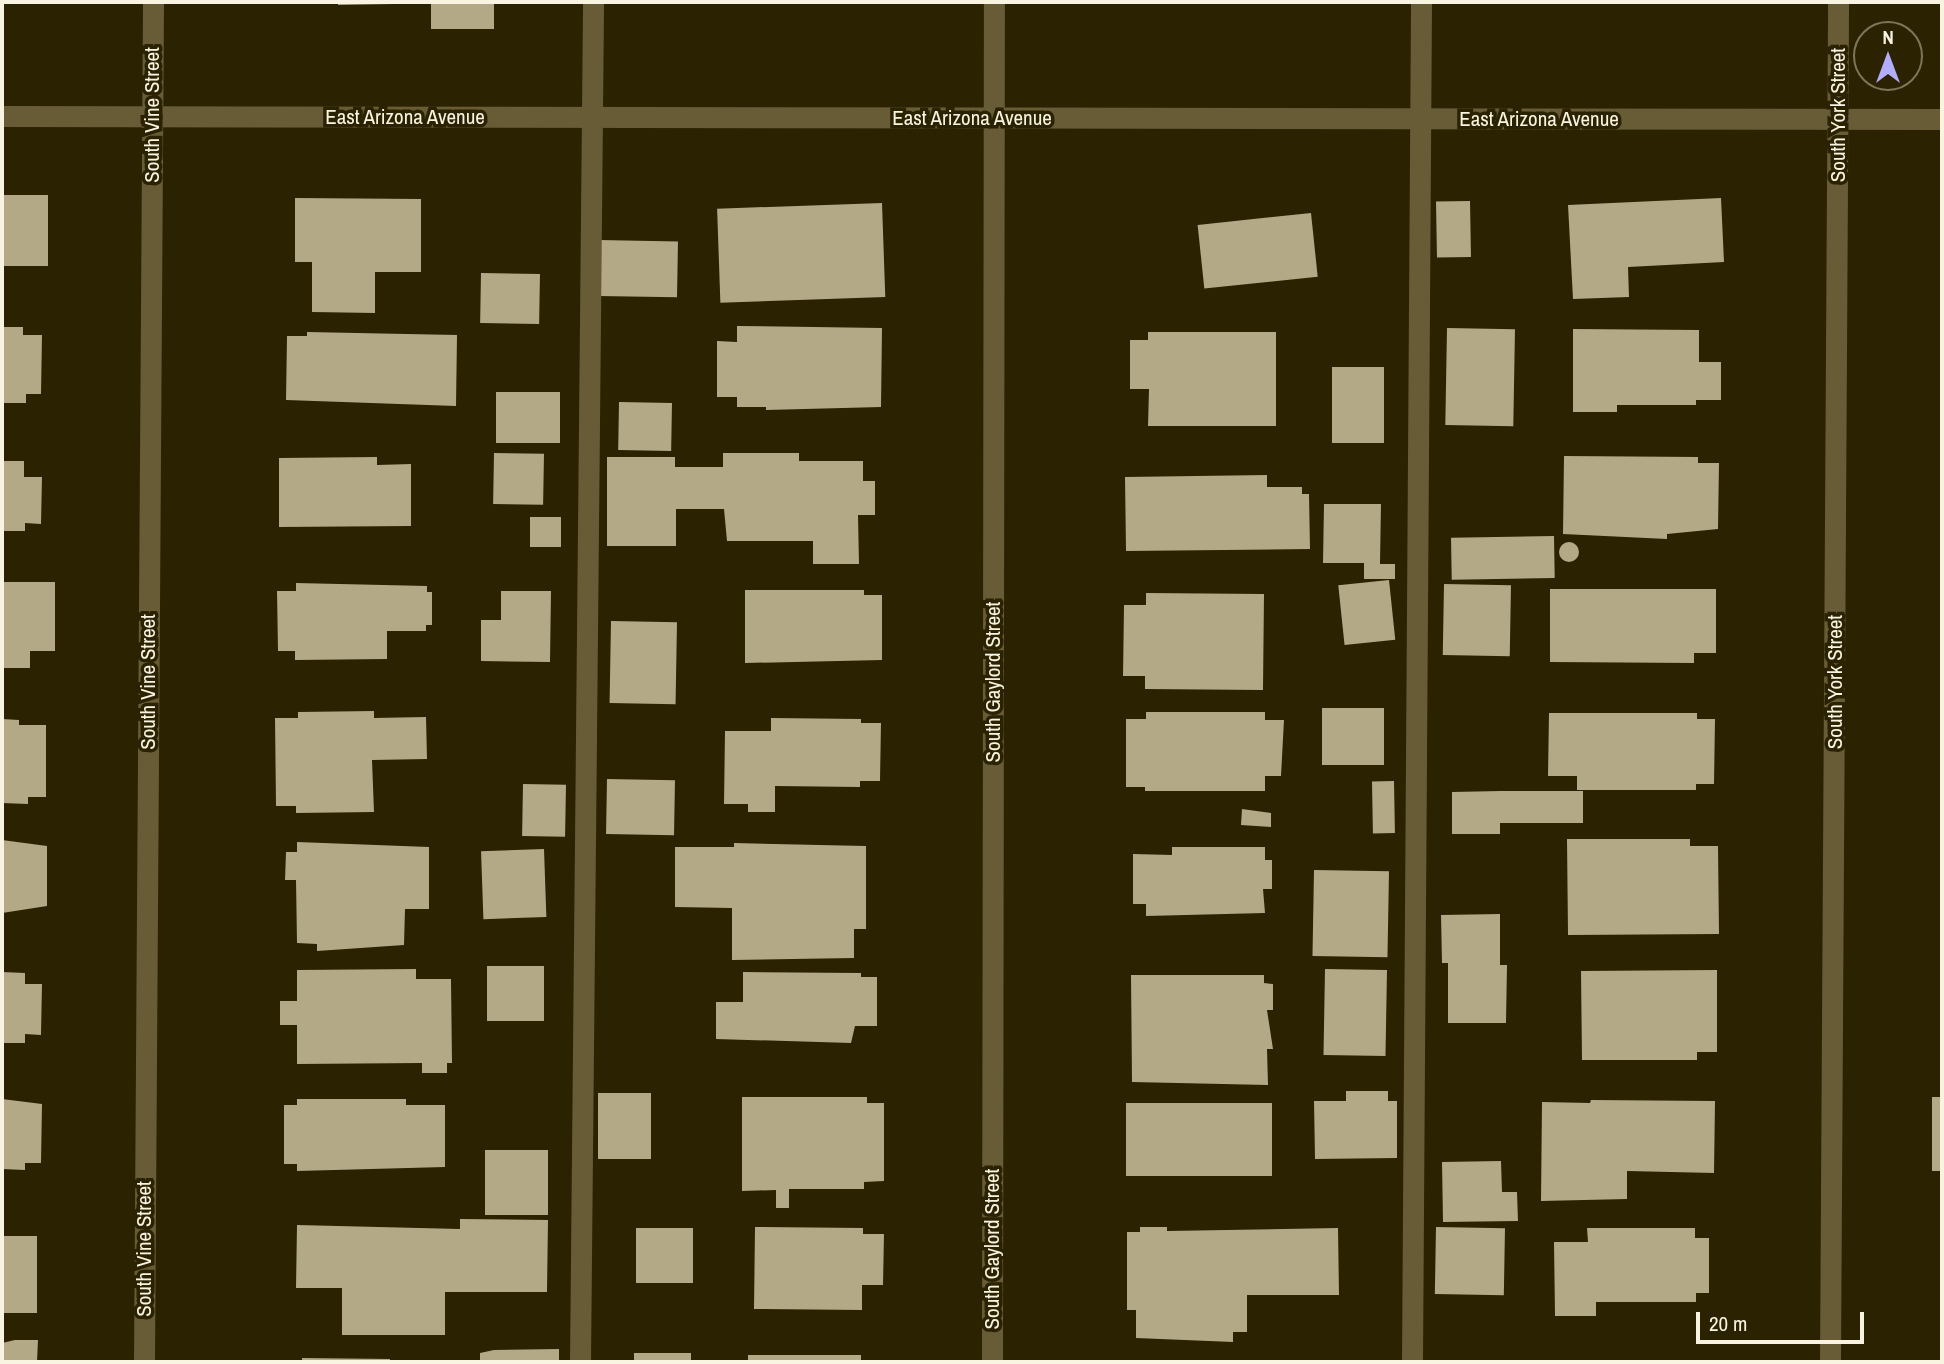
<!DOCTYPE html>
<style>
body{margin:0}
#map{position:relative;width:1944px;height:1364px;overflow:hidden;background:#2b2202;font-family:"Archivo Narrow",sans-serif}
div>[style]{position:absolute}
.building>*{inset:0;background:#b4a986;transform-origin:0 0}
.round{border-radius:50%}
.lane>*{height:21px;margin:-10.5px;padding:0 10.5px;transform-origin:10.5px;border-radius:10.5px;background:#685c37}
.street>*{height:21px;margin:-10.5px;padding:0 10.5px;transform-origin:10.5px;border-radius:10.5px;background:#685c37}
span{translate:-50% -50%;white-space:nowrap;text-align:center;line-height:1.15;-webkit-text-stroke:7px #2b2202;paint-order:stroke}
.street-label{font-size:21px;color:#f9f3e1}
.frame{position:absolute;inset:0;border:4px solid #f9f3e1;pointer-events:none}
.north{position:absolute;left:1853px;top:21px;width:70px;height:70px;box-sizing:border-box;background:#2b2202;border:2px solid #7d765b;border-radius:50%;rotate:0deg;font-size:19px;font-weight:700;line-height:28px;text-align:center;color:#f9f3e1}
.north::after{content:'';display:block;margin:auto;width:24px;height:32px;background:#b1adfa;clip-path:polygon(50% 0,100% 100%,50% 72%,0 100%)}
.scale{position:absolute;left:1696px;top:1312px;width:168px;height:32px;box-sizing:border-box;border:4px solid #f9f3e1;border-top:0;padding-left:9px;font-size:21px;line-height:24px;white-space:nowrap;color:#f9f3e1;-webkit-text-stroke:5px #2b2202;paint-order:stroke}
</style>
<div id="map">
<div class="building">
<i style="clip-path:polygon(338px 2px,394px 2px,394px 4px,338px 5px)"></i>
<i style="left:431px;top:2px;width:63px;height:27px"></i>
<i style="left:2px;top:195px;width:46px;height:71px"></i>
<i style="clip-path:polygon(295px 198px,421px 199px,421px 272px,375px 272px,375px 313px,312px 312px,312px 262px,295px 262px)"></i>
<i style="clip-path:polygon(1721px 198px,1724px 262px,1628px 267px,1629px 297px,1573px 299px,1568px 205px)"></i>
<i style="left:1470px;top:201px;width:56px;height:34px;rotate:89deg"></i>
<i style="left:882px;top:203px;width:94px;height:165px;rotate:88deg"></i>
<i style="left:1311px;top:213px;width:64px;height:114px;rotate:84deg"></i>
<i style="left:599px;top:240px;width:79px;height:56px;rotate:1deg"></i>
<i style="left:481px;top:273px;width:59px;height:50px;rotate:1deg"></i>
<i style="clip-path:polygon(737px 326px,882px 328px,881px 407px,766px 410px,766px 407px,737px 407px,737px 397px,717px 397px,717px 341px,737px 342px)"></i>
<i style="clip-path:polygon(2px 327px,23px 327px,23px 335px,42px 335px,41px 394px,26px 394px,26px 403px,2px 403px)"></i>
<i style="left:1447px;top:328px;width:68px;height:97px;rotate:1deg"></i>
<i style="clip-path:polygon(1573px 329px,1699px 330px,1699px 362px,1721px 362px,1721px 400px,1696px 400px,1696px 405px,1617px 405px,1617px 412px,1573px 412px)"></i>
<i style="clip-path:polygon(307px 332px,457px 335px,456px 406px,286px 400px,287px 336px,307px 336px)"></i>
<i style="clip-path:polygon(1148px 332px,1276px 332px,1276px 426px,1148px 426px,1149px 389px,1130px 389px,1130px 340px,1148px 340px)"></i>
<i style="left:1332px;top:367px;width:52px;height:76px"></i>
<i style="left:496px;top:392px;width:64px;height:51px"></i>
<i style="left:619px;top:402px;width:53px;height:48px;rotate:1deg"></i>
<i style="left:494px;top:453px;width:50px;height:51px;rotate:1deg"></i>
<i style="clip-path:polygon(723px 453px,799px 453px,799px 461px,863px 461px,863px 481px,875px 481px,875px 515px,858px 515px,859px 564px,813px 564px,813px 541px,727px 541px,724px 509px,676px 509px,676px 546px,607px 546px,607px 457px,675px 457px,675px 467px,723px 467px)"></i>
<i style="clip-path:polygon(1564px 456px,1698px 457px,1698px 463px,1719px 463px,1718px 529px,1667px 534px,1667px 539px,1563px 534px)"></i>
<i style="clip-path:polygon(377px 457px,377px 465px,411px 464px,411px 526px,279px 527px,279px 458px)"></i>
<i style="clip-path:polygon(2px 461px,24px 461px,24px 477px,42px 477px,41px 524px,25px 523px,25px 531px,2px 531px)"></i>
<i style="clip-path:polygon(1267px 475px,1267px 487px,1302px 487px,1302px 494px,1309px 494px,1310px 549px,1126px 551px,1125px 477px)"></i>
<i style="clip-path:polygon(1324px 504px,1381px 504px,1380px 564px,1395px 564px,1395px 579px,1364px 579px,1364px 563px,1323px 563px)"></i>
<i style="left:530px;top:517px;width:31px;height:30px"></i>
<i style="left:1554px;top:536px;width:42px;height:103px;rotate:89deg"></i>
<i class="round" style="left:1559px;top:542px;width:20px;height:20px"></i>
<i style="left:1389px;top:580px;width:60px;height:51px;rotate:84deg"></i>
<i style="clip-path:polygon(2px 582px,55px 582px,55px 651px,30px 651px,30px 668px,2px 668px)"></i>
<i style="clip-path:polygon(296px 583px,427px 586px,427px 592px,432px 592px,432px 625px,426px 625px,426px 631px,387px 631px,387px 659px,295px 660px,295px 651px,278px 651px,277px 591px,296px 591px)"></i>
<i style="left:1444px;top:584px;width:67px;height:71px;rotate:1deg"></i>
<i style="clip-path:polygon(1550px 589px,1716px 589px,1716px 653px,1694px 653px,1694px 663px,1550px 662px)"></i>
<i style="clip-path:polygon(745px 590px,864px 590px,864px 595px,882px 595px,882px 660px,745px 663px)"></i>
<i style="clip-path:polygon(501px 591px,551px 591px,550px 662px,481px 661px,481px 620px,501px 620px)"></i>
<i style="clip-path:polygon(1146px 593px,1264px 594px,1263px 690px,1145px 689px,1145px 676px,1123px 676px,1124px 605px,1146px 605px)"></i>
<i style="left:611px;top:621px;width:66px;height:82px;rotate:1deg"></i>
<i style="left:1384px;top:708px;width:57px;height:62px;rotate:90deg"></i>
<i style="clip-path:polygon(374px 711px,374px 718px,426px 717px,427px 759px,372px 760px,374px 812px,296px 813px,296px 806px,276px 806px,275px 718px,298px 718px,298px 712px)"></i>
<i style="clip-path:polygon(1146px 712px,1265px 712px,1265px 720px,1284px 720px,1281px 776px,1265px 776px,1265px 791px,1145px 791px,1145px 787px,1126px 787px,1126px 719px,1146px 719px)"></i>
<i style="clip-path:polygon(1549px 713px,1697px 713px,1697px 719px,1715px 719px,1714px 784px,1696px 784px,1696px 790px,1577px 790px,1577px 776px,1548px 776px)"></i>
<i style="clip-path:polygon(771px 718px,861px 719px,861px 723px,881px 723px,880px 781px,860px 781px,860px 787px,775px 786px,775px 812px,748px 812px,748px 804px,724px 804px,725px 731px,771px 731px)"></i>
<i style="clip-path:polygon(2px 719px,19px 720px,19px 725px,46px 725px,46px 797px,28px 797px,28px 804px,2px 803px)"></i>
<i style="left:607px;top:779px;width:68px;height:55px;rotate:1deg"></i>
<i style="left:1394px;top:781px;width:52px;height:22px;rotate:89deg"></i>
<i style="left:523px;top:784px;width:43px;height:52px;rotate:1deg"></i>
<i style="clip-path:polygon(1501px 791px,1583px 791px,1583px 823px,1500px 823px,1500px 834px,1452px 834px,1452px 792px)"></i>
<i style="clip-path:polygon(1242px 809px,1271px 813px,1271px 827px,1241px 825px)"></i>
<i style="clip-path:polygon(1567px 839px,1690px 839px,1690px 846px,1718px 846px,1719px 934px,1568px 935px)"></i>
<i style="clip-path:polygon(2px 840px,47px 846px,47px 906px,2px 913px)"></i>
<i style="clip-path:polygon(297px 842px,429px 847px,429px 909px,405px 909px,404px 945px,317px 951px,317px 944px,297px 943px,296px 880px,285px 880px,286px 852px,297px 852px)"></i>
<i style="clip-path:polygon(734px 843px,866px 846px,866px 929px,854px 929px,854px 958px,732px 960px,732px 908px,675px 907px,675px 847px,734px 847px)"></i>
<i style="clip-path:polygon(1172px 847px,1265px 847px,1265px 860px,1272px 860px,1272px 889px,1263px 889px,1265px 913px,1146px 916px,1146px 904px,1133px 904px,1133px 854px,1172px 855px)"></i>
<i style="left:544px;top:849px;width:68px;height:63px;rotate:88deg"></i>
<i style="left:1314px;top:870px;width:75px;height:86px;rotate:1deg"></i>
<i style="clip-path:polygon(1500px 914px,1500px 965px,1507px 965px,1506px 1023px,1448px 1023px,1448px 963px,1442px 963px,1441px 915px)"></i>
<i style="left:487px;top:966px;width:57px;height:55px"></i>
<i style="clip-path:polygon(416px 969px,416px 979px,451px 979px,452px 1063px,447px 1063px,447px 1073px,422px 1073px,422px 1063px,297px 1064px,297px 1025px,280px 1025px,280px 1001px,297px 1001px,297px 970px)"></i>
<i style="left:1325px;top:969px;width:62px;height:86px;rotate:1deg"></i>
<i style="clip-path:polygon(1717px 970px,1717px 1052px,1697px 1052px,1697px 1060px,1582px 1060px,1581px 971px)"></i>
<i style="clip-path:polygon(2px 972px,25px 973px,25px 984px,42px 984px,41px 1035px,25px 1034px,25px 1043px,2px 1043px)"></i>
<i style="clip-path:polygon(743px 972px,861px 973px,861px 977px,877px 977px,877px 1026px,855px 1026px,851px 1043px,716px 1039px,716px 1002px,743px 1002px)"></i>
<i style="clip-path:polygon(1131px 975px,1264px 975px,1264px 983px,1273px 984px,1273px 1010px,1267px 1010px,1273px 1049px,1267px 1049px,1268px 1085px,1132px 1082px)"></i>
<i style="clip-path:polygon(1346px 1091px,1388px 1091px,1388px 1101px,1397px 1101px,1397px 1158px,1315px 1159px,1314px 1101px,1346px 1101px)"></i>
<i style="left:598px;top:1093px;width:53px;height:66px"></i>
<i style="clip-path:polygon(742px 1097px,867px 1097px,867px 1103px,884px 1103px,884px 1181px,864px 1182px,864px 1189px,789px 1189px,789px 1208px,776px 1208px,776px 1190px,742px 1191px)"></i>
<i style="left:1932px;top:1097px;width:10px;height:74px"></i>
<i style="clip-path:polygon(2px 1099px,42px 1104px,41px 1163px,25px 1163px,25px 1170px,2px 1169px)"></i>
<i style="clip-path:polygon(297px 1099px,406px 1099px,406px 1105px,445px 1105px,445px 1167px,297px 1171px,297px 1164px,284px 1164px,284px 1105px,297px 1105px)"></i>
<i style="clip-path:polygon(1591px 1100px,1715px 1101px,1714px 1173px,1627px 1171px,1627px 1199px,1541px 1201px,1542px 1102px,1590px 1103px)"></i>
<i style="left:1126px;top:1103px;width:146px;height:73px"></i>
<i style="left:485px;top:1150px;width:63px;height:65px"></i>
<i style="clip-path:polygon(1501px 1161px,1502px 1192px,1517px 1192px,1518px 1221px,1443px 1222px,1442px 1162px)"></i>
<i style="clip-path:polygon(460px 1219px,548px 1220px,547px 1292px,445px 1292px,445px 1335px,342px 1335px,342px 1288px,296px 1288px,297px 1225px,460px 1229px)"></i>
<i style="clip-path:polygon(755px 1227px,863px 1228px,863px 1234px,884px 1234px,883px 1285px,862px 1285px,862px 1310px,754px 1309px)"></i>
<i style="clip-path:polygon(1140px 1227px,1167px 1227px,1167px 1231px,1338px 1228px,1339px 1295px,1247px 1295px,1247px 1332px,1233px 1332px,1233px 1342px,1136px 1338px,1136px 1310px,1127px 1310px,1127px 1232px,1140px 1232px)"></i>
<i style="left:1436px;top:1227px;width:69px;height:67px;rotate:1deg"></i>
<i style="left:693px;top:1228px;width:55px;height:57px;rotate:90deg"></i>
<i style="clip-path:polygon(1587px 1228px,1695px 1228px,1695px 1238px,1709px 1238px,1709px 1293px,1696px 1293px,1696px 1302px,1596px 1302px,1596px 1316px,1555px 1316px,1554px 1242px,1588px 1242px)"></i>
<i style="left:2px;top:1236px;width:35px;height:77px"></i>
<i style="clip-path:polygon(15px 1340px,38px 1340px,37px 1362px,2px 1362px,2px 1343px)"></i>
<i style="clip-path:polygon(559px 1349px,559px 1362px,480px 1362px,480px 1353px,494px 1350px)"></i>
<i style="left:634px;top:1353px;width:57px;height:9px"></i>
<i style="left:748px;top:1355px;width:113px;height:7px"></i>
<i style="clip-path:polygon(302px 1358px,390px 1359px,390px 1362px,302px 1362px)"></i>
</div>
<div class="lane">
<i style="left:580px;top:1362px;width:1360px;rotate:-89.45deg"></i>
<i style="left:1412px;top:1362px;width:1360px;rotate:-89.62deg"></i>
</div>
<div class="street">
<i style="left:2px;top:116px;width:1940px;rotate:0.09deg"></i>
<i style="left:144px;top:1362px;width:1360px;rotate:-89.62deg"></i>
<i style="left:992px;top:1362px;width:1360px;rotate:-89.92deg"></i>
<i style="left:1830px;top:1362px;width:1360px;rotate:-89.66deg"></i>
</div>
<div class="street-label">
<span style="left:152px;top:115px;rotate:-90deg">South Vine Street</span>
<span style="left:1838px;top:115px;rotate:-90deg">South York Street</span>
<span style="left:405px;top:117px">East Arizona Avenue</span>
<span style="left:972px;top:118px">East Arizona Avenue</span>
<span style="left:1539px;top:119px">East Arizona Avenue</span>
<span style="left:148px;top:682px;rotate:-90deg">South Vine Street</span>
<span style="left:993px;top:682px;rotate:-90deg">South Gaylord Street</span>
<span style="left:1835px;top:682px;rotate:-90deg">South York Street</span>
<span style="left:144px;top:1249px;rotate:-90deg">South Vine Street</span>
<span style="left:992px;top:1249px;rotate:-90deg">South Gaylord Street</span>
</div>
<div class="frame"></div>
<div class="north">N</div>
<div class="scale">20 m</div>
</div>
